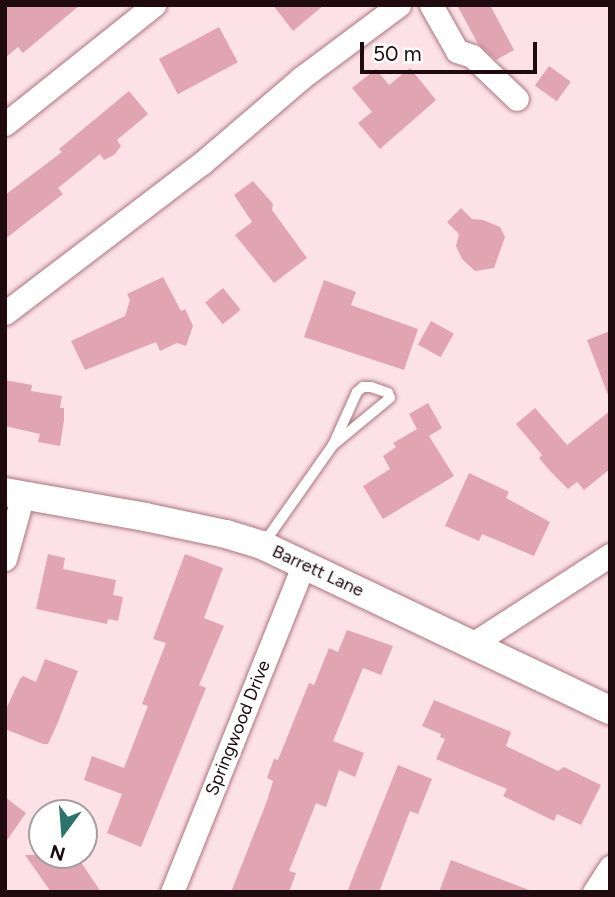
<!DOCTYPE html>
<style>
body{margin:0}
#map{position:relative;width:615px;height:897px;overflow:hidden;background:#fce2e7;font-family:Figtree,sans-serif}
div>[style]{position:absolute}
.building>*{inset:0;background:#e0a5b1;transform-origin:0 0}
.roads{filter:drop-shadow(0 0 2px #ac7481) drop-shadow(0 0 2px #ac7481)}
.service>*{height:10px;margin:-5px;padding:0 5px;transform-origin:5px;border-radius:5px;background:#fff}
.minor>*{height:23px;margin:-11.5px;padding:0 11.5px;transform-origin:11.5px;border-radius:11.5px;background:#fff}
.tertiary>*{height:28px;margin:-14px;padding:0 14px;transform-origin:14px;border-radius:14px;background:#fff}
span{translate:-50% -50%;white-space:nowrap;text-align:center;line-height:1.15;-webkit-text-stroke:6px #fff;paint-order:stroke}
.street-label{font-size:18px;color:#1f0a10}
.frame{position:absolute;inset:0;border:7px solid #1f0a10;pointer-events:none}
.north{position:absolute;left:28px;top:799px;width:70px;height:70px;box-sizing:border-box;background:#fff;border:2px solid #a59d9f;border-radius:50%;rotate:196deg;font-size:19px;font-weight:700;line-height:28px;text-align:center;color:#1f0a10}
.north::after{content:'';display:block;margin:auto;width:24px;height:32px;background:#2c746b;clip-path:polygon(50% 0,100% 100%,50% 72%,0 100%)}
.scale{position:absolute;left:360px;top:42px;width:177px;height:32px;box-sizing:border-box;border:4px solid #1f0a10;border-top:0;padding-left:9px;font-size:21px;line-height:24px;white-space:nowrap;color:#1f0a10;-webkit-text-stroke:5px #fff;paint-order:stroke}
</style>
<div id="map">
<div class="building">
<i style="clip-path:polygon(5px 5px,80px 5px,23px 53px,18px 47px,5px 58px)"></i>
<i style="clip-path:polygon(273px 5px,324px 5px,293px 31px)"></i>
<i style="clip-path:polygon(457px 5px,490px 5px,514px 50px,496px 60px,478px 44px)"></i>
<i style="left:219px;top:27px;width:40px;height:68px;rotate:62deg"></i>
<i style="left:549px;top:66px;width:27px;height:24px;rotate:36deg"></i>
<i style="clip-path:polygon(410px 68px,436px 100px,380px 149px,358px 123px,372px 112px,352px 88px,376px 69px,389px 85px)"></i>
<i style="clip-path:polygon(129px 91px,148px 114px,117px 140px,121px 146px,114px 155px,104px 160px,100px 154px,58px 188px,63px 194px,5px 239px,5px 195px,62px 152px,59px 149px)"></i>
<i style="clip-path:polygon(253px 181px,273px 204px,272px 210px,307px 258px,274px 283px,235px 235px,252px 222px,234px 195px)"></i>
<i style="clip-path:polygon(461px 208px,472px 219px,483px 220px,500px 227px,505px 237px,494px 268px,475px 271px,462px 259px,456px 246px,459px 234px,447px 222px)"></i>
<i style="clip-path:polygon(163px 277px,181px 311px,185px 309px,193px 326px,186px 346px,177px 343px,160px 351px,156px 342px,85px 370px,71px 341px,125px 316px,130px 300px,127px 294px)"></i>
<i style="clip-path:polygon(324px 280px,356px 292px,351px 305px,418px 329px,404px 370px,304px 337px)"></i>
<i style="left:223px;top:288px;width:28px;height:23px;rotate:51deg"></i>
<i style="left:431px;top:321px;width:26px;height:27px;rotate:29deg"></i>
<i style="clip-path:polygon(610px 331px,610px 395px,608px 395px,587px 340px)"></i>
<i style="clip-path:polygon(5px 380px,32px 385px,31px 391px,62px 396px,60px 408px,64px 408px,64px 420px,60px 446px,38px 442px,40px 434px,5px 426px)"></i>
<i style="clip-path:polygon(428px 403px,442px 428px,429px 436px,454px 476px,383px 519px,363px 486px,390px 469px,383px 456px,396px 447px,393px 443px,417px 429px,409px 414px)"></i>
<i style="clip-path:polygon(535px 408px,567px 445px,610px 411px,610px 469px,584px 490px,577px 482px,568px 489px,551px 472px,539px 458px,542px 455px,516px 424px)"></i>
<i style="clip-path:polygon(469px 473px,509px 492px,506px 498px,550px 522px,534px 556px,482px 534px,479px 541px,445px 526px)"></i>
<i style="clip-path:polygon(48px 554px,65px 558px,63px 569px,116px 580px,113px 595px,123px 597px,118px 621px,108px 619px,107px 624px,36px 609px)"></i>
<i style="clip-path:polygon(185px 554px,223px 568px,204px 618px,224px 626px,199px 685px,206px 688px,141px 847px,107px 833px,122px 794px,84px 780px,92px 756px,124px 768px,148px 706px,142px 704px,166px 643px,153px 639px)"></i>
<i style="clip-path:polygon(347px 630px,393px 646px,381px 675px,363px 668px,333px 741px,364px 753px,355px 777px,339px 770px,326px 807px,316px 803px,289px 871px,296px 873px,289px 892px,231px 892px,267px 801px,273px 781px,267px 778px,274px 759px,278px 760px,309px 683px,314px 685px,329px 648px,338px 652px)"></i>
<i style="clip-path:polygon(45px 659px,78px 671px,56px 727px,48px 744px,43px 744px,5px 729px,5px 711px,20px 679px,23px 676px,36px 682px)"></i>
<i style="clip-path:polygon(434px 700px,511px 732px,506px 746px,558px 771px,564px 767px,601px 785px,581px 825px,557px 814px,554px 821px,503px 796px,507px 789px,436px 759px,445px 739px,440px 737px,441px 734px,422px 726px)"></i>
<i style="clip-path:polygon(398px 765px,432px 779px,418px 814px,410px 811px,379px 892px,347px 892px)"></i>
<i style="clip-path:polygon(5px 797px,26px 813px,5px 843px)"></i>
<i style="clip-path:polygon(25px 855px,76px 855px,101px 892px,51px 892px)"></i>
<i style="clip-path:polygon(451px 860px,529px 890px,528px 892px,439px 892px)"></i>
</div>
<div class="roads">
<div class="service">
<i style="left:264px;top:543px;width:120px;rotate:-54.9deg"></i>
<i style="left:333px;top:445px;width:58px;rotate:-65.6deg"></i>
<i style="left:357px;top:392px;width:8px;rotate:-40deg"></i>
<i style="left:363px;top:387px;width:8px"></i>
<i style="left:371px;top:387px;width:18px;rotate:19deg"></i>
<i style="left:388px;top:393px;width:5px;rotate:68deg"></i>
<i style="left:390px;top:398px;width:74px;rotate:140.5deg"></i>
</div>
<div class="minor">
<i style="left:431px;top:5px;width:53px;rotate:60.5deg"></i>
<i style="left:457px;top:51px;width:16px;rotate:18deg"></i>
<i style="left:472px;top:56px;width:62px;rotate:43.7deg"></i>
<i style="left:5px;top:124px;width:191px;rotate:-38.6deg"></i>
<i style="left:5px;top:313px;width:248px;rotate:-37.3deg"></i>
<i style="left:202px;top:163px;width:130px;rotate:-40.6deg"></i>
<i style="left:301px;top:78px;width:122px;rotate:-36.7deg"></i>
<i style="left:5px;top:559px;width:66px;rotate:-74.3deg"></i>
<i style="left:474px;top:643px;width:162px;rotate:-32.9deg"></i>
<i style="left:172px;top:892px;width:354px;rotate:-68.1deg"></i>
<i style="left:594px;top:892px;width:30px;rotate:-57deg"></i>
</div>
<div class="tertiary">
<i style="left:5px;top:492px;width:142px;rotate:10.1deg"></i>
<i style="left:145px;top:517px;width:83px;rotate:11.9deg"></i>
<i style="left:226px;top:534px;width:38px;rotate:17deg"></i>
<i style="left:262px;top:545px;width:385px;rotate:25.4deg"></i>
</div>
</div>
<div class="street-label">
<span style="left:318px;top:571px;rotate:25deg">Barrett Lane</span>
<span style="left:238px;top:728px;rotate:-68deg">Springwood Drive</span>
</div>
<div class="frame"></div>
<div class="north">N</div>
<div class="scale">50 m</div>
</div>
